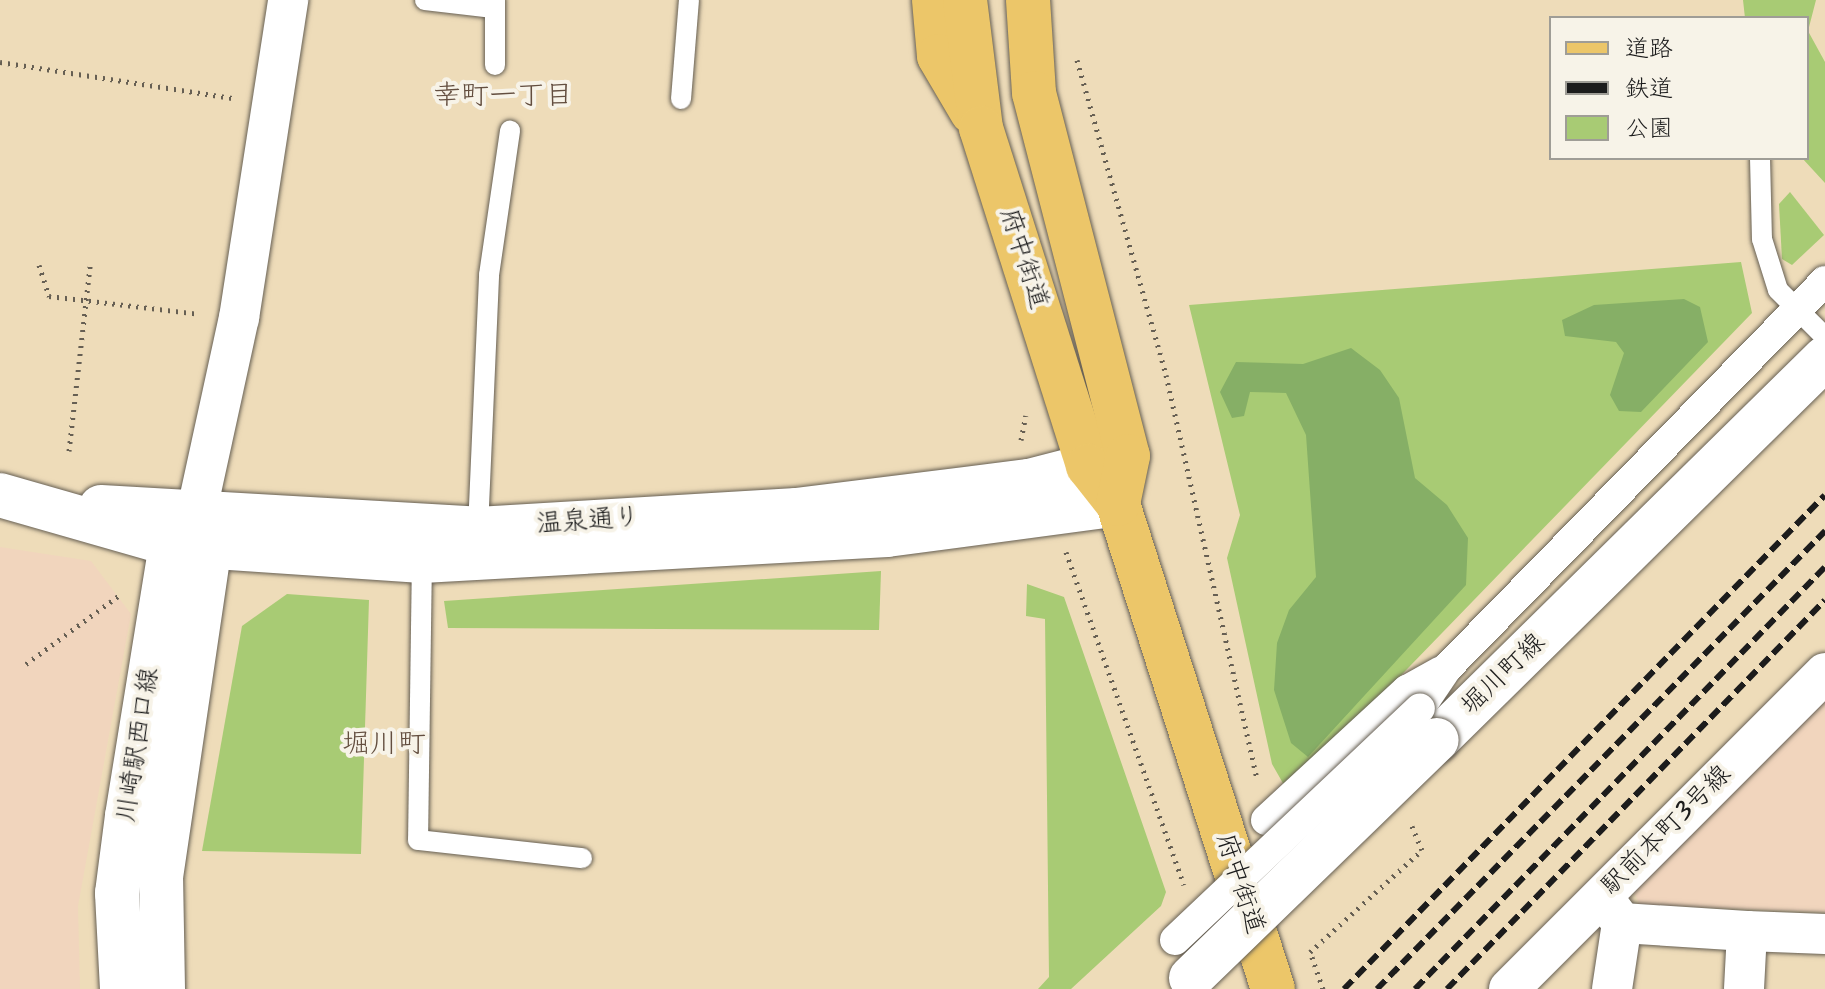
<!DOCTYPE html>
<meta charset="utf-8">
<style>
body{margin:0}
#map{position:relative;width:1825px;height:989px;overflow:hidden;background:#eedcb9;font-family:Kalam,"Klee One",sans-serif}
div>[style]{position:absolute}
.built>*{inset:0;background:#f1d5bd}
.green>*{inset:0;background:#a8cb74}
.forest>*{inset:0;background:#86af66}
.path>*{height:5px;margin-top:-2.5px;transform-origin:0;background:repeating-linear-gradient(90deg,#665f53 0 2px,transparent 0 8px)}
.roads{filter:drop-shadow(0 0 2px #665f53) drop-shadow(0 0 2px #665f53)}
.service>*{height:20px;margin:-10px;padding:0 10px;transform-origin:10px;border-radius:10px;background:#fff}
.pedestrian>*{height:30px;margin:-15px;padding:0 15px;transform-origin:15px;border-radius:15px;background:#fff}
.minor>*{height:40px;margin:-20px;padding:0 20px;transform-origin:20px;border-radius:20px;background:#fff}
.tertiary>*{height:44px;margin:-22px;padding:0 22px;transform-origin:22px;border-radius:22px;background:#fff}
.primary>*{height:44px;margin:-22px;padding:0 22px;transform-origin:22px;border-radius:22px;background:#ecc669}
.rail>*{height:6px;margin-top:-3px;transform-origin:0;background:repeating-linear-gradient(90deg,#1c1c1c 0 12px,transparent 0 18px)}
.bridges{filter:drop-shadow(0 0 2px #665f53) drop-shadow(0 0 2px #665f53)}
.pedestrian-bridge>*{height:30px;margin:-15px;padding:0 15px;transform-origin:15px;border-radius:15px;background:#fff}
.tertiary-bridge>*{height:44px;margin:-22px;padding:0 22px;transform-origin:22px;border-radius:22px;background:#fff}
span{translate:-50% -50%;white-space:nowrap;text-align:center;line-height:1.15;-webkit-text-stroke:8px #f7f3e8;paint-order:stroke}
.street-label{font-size:26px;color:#1c1c1c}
.neighbourhood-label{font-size:28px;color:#634e3f}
.legend{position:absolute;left:1549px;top:16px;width:260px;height:144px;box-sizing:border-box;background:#f7f3e8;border:2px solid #9f9d96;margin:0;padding:10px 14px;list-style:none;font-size:24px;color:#1c1c1c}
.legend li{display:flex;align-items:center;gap:16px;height:40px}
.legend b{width:40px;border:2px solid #9f9d96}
</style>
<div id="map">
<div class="built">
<i style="clip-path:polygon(0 547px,91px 561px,131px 614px,78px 906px,80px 989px,0 989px)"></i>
<i style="clip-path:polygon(1825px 685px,1825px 912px,1640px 905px,1629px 882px)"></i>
</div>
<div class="green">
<i style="clip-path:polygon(1743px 0,1816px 0,1808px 31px,1825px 62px,1825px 183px,1802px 158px,1807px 18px,1745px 18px)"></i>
<i style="clip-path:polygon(1790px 192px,1824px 235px,1792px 265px,1782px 259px,1779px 204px)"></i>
<i style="clip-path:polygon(1741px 262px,1752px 313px,1288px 792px,1272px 764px,1227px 558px,1240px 515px,1189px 305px)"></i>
<i style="clip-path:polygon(881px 571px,879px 630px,448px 628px,444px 601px)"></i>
<i style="clip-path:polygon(1027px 584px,1064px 597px,1166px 892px,1161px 906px,1071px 989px,1038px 989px,1049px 977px,1045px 619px,1026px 616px)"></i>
<i style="clip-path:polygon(287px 594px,369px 600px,361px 854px,202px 851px,242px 626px)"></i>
</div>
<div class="forest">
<i style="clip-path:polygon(1684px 299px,1700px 307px,1708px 342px,1641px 412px,1619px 411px,1610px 395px,1624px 353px,1616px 342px,1565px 336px,1562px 320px,1594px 305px)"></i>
<i style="clip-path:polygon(1351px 348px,1380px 370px,1399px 398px,1415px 478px,1447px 505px,1468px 538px,1466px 585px,1308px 757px,1291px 743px,1274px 690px,1277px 643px,1289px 610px,1316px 577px,1306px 435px,1286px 393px,1250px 392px,1244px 416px,1232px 418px,1220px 392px,1236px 362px,1303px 364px)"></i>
</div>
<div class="path">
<i style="left:1077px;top:60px;width:327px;rotate:74.2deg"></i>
<i style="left:1166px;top:375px;width:415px;rotate:77.3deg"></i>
<i style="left:0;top:62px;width:235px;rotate:8.8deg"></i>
<i style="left:39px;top:265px;width:33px;rotate:72deg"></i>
<i style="left:49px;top:296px;width:151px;rotate:6.8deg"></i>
<i style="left:1021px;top:440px;width:25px;rotate:-79deg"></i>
<i style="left:69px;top:451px;width:186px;rotate:-83.5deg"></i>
<i style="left:1066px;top:552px;width:353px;rotate:70.5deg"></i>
<i style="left:26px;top:664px;width:118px;rotate:-36.4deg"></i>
<i style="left:1323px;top:989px;width:39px;rotate:-109deg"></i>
<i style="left:1310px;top:952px;width:151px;rotate:-42.3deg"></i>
<i style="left:1422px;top:850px;width:26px;rotate:-113deg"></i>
</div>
<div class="roads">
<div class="service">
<i style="left:425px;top:0;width:67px;rotate:6.8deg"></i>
<i style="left:495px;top:65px;width:65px;rotate:-90deg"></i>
<i style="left:681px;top:99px;width:99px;rotate:-85.4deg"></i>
<i style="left:1760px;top:158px;width:81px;rotate:88.6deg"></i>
<i style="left:1762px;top:239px;width:53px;rotate:72.6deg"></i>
<i style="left:1778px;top:290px;width:66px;rotate:45deg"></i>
<i style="left:478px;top:529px;width:254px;rotate:-87.5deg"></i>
<i style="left:489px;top:275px;width:146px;rotate:-81.7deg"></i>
<i style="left:422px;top:557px;width:283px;rotate:90.8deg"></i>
<i style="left:418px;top:840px;width:165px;rotate:6.3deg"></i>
</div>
<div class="pedestrian">
<i style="left:1420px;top:708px;width:48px;rotate:-56deg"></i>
<i style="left:1447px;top:668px;width:541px;rotate:-45.67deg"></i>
<i style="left:1266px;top:820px;width:192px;rotate:-42.7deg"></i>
<i style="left:1407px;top:690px;width:38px;rotate:-29deg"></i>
</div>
<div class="minor">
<i style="left:197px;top:510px;width:197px;rotate:-77.7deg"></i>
<i style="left:239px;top:318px;width:322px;rotate:-81.2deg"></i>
<i style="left:1607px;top:903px;width:25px;rotate:53deg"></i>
<i style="left:1622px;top:923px;width:67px;rotate:98.6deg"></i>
<i style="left:1622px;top:923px;width:125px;rotate:3.7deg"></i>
<i style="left:1509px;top:989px;width:447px;rotate:-45deg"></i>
<i style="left:1744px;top:989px;width:58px;rotate:-87deg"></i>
<i style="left:1747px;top:931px;width:78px;rotate:2.2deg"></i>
</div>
<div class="tertiary">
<i style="left:0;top:495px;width:178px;rotate:16deg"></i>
<i style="left:171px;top:544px;width:252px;rotate:3.9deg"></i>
<i style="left:422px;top:561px;width:466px;rotate:-3.2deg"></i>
<i style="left:887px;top:535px;width:233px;rotate:-7.6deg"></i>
<i style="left:101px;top:507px;width:378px;rotate:3.3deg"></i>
<i style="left:478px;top:529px;width:319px;rotate:-3.4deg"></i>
<i style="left:796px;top:510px;width:235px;rotate:-7.1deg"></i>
<i style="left:1029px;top:481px;width:100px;rotate:-14.5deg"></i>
<i style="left:1437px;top:740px;width:544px;rotate:-44.55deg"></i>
<i style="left:122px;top:989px;width:96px;rotate:-93deg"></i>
<i style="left:117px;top:893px;width:78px;rotate:-82.6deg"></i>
<i style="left:127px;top:816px;width:276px;rotate:-80.8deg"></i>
<i style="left:171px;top:544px;width:29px;rotate:-54deg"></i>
<i style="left:163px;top:989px;width:112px;rotate:-91deg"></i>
<i style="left:161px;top:877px;width:363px;rotate:-81.6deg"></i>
</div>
<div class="primary">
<i style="left:934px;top:0;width:56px;rotate:84.9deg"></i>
<i style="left:939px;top:56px;width:65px;rotate:59.5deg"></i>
<i style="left:965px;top:0;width:129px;rotate:82.9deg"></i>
<i style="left:981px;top:128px;width:355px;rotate:72.4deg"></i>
<i style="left:1088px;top:466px;width:48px;rotate:51.7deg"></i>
<i style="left:1118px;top:504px;width:509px;rotate:72.28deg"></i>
<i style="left:1028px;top:0;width:93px;rotate:86.3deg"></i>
<i style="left:1034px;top:93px;width:375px;rotate:75.5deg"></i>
<i style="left:1128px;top:456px;width:49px;rotate:101.8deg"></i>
</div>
</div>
<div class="rail">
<i style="left:1344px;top:989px;width:689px;rotate:-45.76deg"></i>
<i style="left:1377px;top:989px;width:641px;rotate:-45.63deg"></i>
<i style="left:1415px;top:989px;width:588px;rotate:-45.83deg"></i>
<i style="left:1447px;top:989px;width:542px;rotate:-45.82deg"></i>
</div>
<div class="bridges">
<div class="pedestrian-bridge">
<i style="left:1175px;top:940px;width:337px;rotate:-43.4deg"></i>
</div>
<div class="tertiary-bridge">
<i style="left:1191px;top:978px;width:342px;rotate:-44.1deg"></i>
</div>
</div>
<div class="street-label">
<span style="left:1023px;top:259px;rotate:72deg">府中街道</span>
<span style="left:588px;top:522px;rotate:-4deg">温泉通り</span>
<span style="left:1504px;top:675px;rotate:-44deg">堀川町線</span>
<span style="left:139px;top:745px;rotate:-81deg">川崎駅西口線</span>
<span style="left:1667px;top:831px;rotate:-45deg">駅前本町3号線</span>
<span style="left:1239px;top:884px;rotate:72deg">府中街道</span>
</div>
<div class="neighbourhood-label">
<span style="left:503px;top:97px">幸町一丁目</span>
<span style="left:384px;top:745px">堀川町</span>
</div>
<ul class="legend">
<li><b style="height:10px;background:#ecc669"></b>道路</li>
<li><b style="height:10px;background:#1c1c1c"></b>鉄道</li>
<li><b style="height:22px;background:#a8cb74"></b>公園</li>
</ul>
</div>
